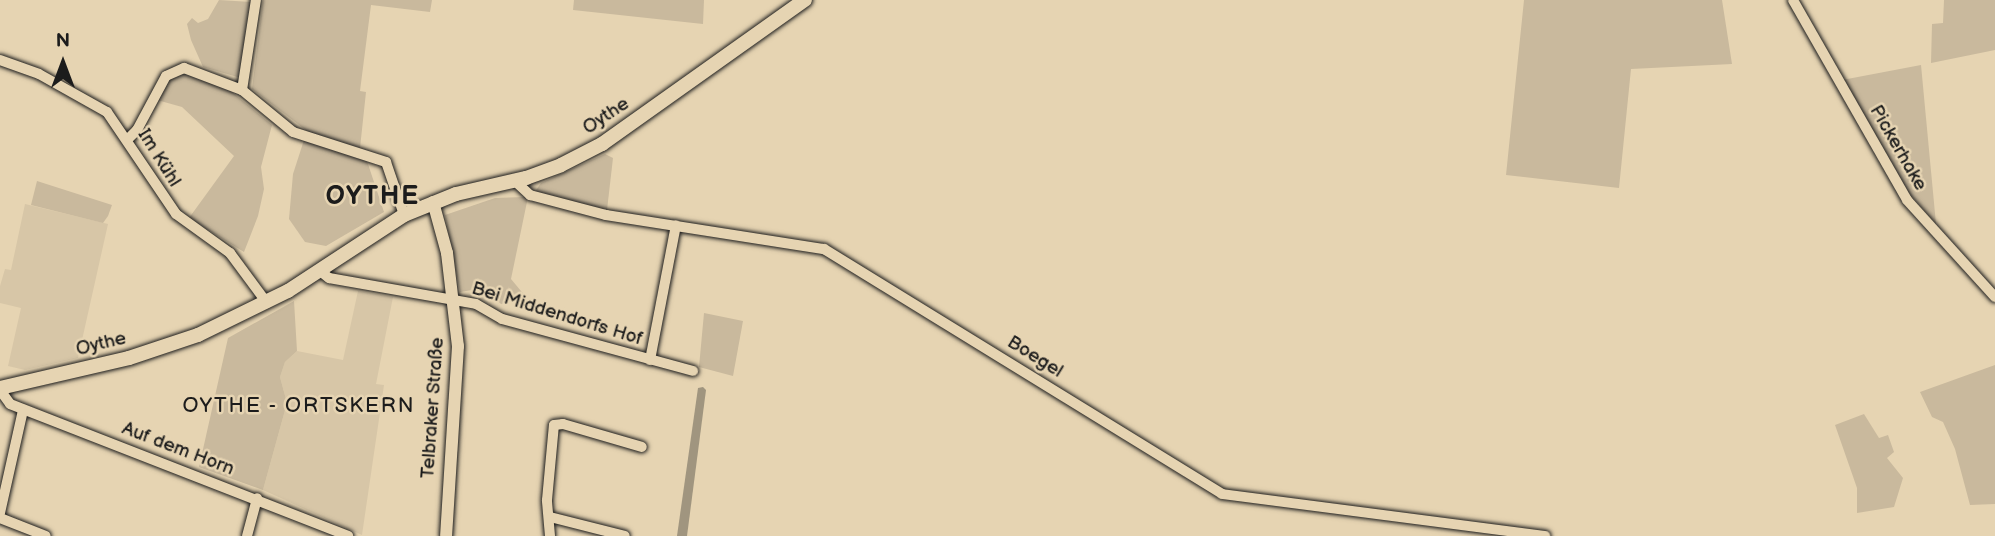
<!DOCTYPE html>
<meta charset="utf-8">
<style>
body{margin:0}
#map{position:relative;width:1995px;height:536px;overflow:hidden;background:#e6d4b2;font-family:"Balsamiq Sans",sans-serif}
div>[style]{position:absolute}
.built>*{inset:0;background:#d7c6a7}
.green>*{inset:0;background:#c9b99d}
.water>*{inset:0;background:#a0957f}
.roads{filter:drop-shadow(0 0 2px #1c1c1c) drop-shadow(0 0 2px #1c1c1c)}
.minor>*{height:10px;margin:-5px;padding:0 5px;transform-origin:5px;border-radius:5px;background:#e6d4b2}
.tertiary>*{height:12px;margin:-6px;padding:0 6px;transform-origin:6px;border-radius:6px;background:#e6d4b2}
.secondary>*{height:14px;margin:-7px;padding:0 7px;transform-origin:7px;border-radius:7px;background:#e6d4b2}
span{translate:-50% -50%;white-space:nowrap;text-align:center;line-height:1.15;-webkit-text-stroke:5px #e6d4b2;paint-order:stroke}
.street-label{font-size:19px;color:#1c1c1c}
.neighbourhood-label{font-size:21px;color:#1c1c1c;letter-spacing:2px}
.district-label{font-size:26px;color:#1c1c1c;font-weight:700;letter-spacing:2px}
.north{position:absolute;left:28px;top:28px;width:70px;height:70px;-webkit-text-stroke:5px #e6d4b2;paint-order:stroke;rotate:0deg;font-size:19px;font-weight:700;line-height:28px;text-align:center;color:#1c1c1c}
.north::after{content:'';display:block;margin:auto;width:24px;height:32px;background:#1c1c1c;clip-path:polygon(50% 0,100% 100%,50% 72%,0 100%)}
</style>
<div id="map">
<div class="built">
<i style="clip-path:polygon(25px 204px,108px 224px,78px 358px,25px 370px,8px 366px,21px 308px,0 303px,0 286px,5px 269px,11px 270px)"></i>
<i style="clip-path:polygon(358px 291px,393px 297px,376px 384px,384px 385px,362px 535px,263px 490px,287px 403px,280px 377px,285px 362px,297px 351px,343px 360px)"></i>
</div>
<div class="green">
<i style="clip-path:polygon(219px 0,251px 2px,241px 78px,203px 67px,191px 40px,187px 24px,192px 18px,198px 23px,208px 19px)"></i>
<i style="clip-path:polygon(263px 0,432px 0,430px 12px,371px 5px,360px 91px,366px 92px,360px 148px,311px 134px,252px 89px)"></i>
<i style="clip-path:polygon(574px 0,704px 0,703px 24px,573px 10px)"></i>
<i style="clip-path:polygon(1524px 0,1722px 0,1732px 64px,1631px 69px,1619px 188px,1506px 175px)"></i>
<i style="clip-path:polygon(1944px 0,1995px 0,1995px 50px,1931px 63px,1932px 24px,1943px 23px)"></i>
<i style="clip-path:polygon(1921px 65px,1936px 224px,1909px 193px,1842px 80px)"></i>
<i style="clip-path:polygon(186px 73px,227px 88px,272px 125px,261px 167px,264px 189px,258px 216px,244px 252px,189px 218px,234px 156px,182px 107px,157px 100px,174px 74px)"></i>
<i style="clip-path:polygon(304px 140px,366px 158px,384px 212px,326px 246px,305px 242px,289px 219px,293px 174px)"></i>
<i style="clip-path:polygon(605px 154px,613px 158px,607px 210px,534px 193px,541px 183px)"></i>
<i style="clip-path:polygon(37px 181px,112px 205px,108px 216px,103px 223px,31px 205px)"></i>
<i style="clip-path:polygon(528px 197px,511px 279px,526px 297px,501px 304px,484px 288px,460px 292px,445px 215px,495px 198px)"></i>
<i style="clip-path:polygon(294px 301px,297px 351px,285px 362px,280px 377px,287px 403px,263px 490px,199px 467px,228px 338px)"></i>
<i style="clip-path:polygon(704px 313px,743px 321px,733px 376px,699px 367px)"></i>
<i style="clip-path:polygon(1995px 365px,1995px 504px,1970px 505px,1955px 449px,1943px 422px,1932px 417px,1920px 392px)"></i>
<i style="clip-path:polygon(1864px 414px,1879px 438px,1888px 435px,1894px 452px,1887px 458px,1903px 478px,1894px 507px,1857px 513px,1857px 488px,1835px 425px)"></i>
</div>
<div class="water">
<i style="clip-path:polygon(703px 387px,706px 390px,687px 536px,677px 536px,698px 388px)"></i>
</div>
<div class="roads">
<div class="minor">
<i style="left:1793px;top:0;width:230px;rotate:60.3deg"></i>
<i style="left:1907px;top:200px;width:131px;rotate:47.8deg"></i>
<i style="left:0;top:60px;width:41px;rotate:19.7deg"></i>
<i style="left:39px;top:74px;width:78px;rotate:29.2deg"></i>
<i style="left:107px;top:112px;width:123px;rotate:55.9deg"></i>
<i style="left:176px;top:214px;width:67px;rotate:35.8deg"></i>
<i style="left:230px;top:253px;width:62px;rotate:53.5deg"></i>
<i style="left:242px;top:90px;width:91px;rotate:-81.2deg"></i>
<i style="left:127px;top:140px;width:14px;rotate:-45deg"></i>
<i style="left:137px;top:130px;width:61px;rotate:-61.8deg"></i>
<i style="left:166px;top:76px;width:20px;rotate:-24deg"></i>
<i style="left:184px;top:68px;width:62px;rotate:20.8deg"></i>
<i style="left:242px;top:90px;width:66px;rotate:39.5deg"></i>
<i style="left:293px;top:132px;width:98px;rotate:17.9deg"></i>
<i style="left:386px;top:162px;width:56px;rotate:71.2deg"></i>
<i style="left:515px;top:181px;width:21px;rotate:43deg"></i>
<i style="left:530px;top:195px;width:79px;rotate:14.7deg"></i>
<i style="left:606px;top:215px;width:221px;rotate:8.9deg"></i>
<i style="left:824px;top:249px;width:467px;rotate:31.6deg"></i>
<i style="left:1222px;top:494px;width:326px;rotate:7.4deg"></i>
<i style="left:319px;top:270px;width:13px;rotate:39deg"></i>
<i style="left:329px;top:278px;width:149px;rotate:10deg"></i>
<i style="left:476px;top:304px;width:30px;rotate:30deg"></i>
<i style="left:502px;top:319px;width:198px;rotate:15.2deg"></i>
<i style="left:650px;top:360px;width:137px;rotate:-79.1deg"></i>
<i style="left:0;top:390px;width:17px;rotate:54deg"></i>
<i style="left:10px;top:404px;width:363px;rotate:21.3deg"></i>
<i style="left:0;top:513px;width:106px;rotate:-77.4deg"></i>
<i style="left:550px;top:517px;width:77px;rotate:14.2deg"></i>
<i style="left:0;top:518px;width:49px;rotate:21.4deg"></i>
<i style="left:247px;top:536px;width:39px;rotate:-75deg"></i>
<i style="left:550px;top:536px;width:36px;rotate:-95deg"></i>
<i style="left:547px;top:500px;width:75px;rotate:-84.7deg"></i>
<i style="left:554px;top:425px;width:9px;rotate:-6deg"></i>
<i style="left:563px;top:424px;width:82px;rotate:16.2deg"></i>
</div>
<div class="tertiary">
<i style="left:433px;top:202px;width:53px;rotate:74.6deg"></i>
<i style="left:447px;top:253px;width:94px;rotate:83.3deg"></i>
<i style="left:458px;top:346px;width:190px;rotate:93.6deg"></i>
</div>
<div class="secondary">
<i style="left:0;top:388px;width:132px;rotate:-13.1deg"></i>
<i style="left:129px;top:358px;width:73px;rotate:-18.4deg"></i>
<i style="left:198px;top:335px;width:100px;rotate:-26.1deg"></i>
<i style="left:288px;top:291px;width:139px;rotate:-33.2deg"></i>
<i style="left:404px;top:215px;width:56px;rotate:-22deg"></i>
<i style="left:456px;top:194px;width:72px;rotate:-12.9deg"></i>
<i style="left:526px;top:178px;width:37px;rotate:-20deg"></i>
<i style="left:561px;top:165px;width:46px;rotate:-27.1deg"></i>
<i style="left:602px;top:144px;width:249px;rotate:-35.4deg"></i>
</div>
</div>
<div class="street-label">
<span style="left:606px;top:116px;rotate:-33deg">Oythe</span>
<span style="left:1898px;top:148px;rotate:60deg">Pickerhake</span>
<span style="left:159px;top:158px;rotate:58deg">Im Kühl</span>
<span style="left:557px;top:314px;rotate:17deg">Bei Middendorfs Hof</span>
<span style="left:101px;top:344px;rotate:-13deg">Oythe</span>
<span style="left:1035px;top:357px;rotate:32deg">Boegel</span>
<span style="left:433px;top:408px;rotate:-86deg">Telbraker Straße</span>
<span style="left:178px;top:449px;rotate:21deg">Auf dem Horn</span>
</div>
<div class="neighbourhood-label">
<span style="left:299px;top:406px">OYTHE - ORTSKERN</span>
</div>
<div class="district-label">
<span style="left:373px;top:197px">OYTHE</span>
</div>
<div class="north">N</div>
</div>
